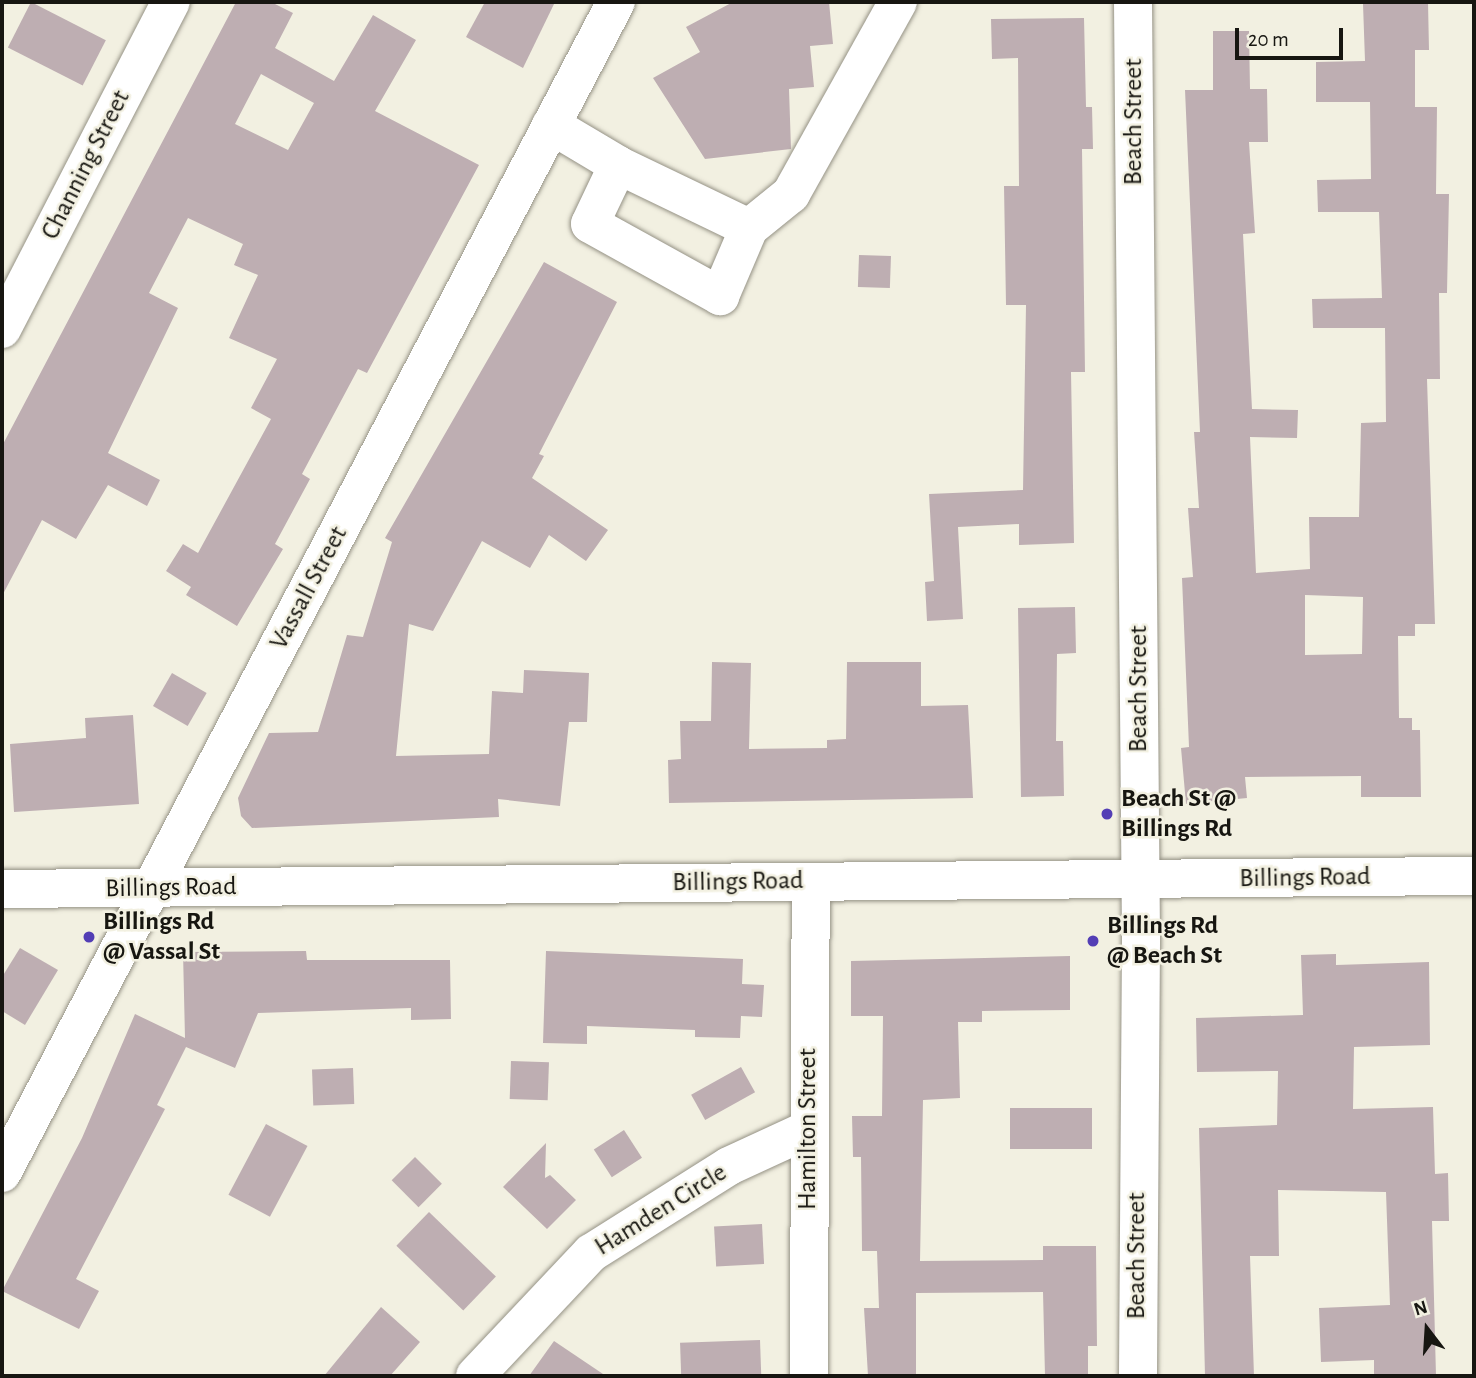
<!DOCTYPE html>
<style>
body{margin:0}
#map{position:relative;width:1476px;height:1378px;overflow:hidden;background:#f2f0e1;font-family:"Alegreya Sans",sans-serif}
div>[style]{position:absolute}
.building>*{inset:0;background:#beaeb2;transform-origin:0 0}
.roads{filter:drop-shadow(0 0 2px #959285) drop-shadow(0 0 2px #959285)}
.minor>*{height:38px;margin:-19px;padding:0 19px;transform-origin:19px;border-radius:19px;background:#fff}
.dots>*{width:19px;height:19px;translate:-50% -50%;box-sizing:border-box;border:4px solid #f2f0e1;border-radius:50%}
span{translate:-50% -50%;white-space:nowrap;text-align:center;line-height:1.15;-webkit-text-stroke:5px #f2f0e1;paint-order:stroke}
.street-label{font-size:26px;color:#171611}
.poi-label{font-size:26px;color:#171611;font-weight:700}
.left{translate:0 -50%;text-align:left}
.frame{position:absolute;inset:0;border:4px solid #171611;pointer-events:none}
.north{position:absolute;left:1392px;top:1294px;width:70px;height:70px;-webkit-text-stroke:5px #f2f0e1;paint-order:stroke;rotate:343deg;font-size:19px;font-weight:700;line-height:28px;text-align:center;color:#171611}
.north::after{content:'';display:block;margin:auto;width:24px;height:32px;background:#171611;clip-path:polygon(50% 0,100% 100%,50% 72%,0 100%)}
.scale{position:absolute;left:1235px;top:28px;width:108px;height:32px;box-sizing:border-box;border:4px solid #171611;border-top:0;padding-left:9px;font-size:21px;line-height:24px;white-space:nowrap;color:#171611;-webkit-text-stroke:5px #f2f0e1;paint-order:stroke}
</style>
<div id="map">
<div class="building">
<i style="left:31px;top:2px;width:84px;height:51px;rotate:27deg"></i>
<i style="clip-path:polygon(evenodd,236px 2px,271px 2px,293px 13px,275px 48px,334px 81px,373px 15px,416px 40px,375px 111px,479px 165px,367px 373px,358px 369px,302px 474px,310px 479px,275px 544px,283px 549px,237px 626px,186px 595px,191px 587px,166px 571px,183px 544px,198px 553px,271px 419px,251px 408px,277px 359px,229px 338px,258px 275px,234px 265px,243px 244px,188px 218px,149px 293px,178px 308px,108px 453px,160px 480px,147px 506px,108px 485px,76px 539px,42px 520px,2px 596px,2px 446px,236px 2px,261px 74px,314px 103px,288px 150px,235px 124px,261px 74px)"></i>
<i style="clip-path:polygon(485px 2px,555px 2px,523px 68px,466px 37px)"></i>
<i style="clip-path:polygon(733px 2px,829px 2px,833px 44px,810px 46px,814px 87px,789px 89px,791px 149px,705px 159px,653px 78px,700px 52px,686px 27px)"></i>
<i style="clip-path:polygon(evenodd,1428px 2px,1429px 50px,1415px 50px,1415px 107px,1437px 107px,1436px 194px,1449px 194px,1447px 293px,1439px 293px,1440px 379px,1427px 379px,1435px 624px,1415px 624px,1415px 636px,1398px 636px,1399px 718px,1412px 718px,1412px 730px,1420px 730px,1421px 797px,1361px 797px,1361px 776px,1245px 777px,1247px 798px,1186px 804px,1181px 748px,1189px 747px,1182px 578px,1193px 577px,1188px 508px,1199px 508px,1194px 432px,1200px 432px,1185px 90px,1213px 90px,1213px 31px,1249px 31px,1250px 89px,1267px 89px,1268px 142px,1249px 142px,1255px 233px,1243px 234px,1252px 409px,1298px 410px,1297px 438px,1250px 437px,1256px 573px,1310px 569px,1309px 517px,1359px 517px,1361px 423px,1386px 422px,1385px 328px,1313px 328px,1312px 299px,1382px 298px,1379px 212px,1318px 212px,1317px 180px,1371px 179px,1370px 102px,1316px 102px,1316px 62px,1365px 61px,1363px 4px,1428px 2px,1305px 595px,1363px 597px,1362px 654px,1305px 655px,1305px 595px)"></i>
<i style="clip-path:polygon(1084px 18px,1086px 107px,1092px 107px,1093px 149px,1082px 149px,1085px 372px,1071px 372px,1074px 543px,1019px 545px,1019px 524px,958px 527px,963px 619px,927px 621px,925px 582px,934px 581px,929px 494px,1023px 490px,1026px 305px,1006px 305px,1004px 186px,1019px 186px,1018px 58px,992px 59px,991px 19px)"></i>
<i style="left:859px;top:255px;width:32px;height:32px;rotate:2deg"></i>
<i style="clip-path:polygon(544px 262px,617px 302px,539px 454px,544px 456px,532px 478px,608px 530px,586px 561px,549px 535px,530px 568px,482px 541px,433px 631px,409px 624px,396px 756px,489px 754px,492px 691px,523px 693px,524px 670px,589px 673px,587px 722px,569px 722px,560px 806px,498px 799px,499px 817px,252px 828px,241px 816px,238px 798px,269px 733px,318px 732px,347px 635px,363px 637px,392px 542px,385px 538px)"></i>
<i style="clip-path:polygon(1075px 607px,1076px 653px,1057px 654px,1056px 741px,1063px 741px,1064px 796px,1021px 797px,1018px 608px)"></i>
<i style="clip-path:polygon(712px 662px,751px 663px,749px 749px,827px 748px,827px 740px,846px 739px,847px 662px,921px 662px,921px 706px,968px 705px,973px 798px,669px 803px,668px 760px,681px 759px,680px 721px,711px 721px)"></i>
<i style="left:172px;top:673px;width:40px;height:38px;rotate:30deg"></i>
<i style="clip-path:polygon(133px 715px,139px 804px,14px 812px,10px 744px,86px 738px,85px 718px)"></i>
<i style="clip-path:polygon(20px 948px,58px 970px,25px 1025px,2px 1011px,2px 977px)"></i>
<i style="clip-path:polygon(306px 951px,307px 960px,450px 960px,451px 1019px,411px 1020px,411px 1008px,258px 1013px,235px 1068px,186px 1047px,157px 1105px,165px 1109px,76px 1279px,99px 1291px,79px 1329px,2px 1291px,82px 1138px,135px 1014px,185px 1038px,183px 952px)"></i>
<i style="clip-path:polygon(546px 951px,743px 959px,742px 984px,764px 985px,762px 1017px,741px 1016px,740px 1038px,695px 1037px,695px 1030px,587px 1026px,587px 1044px,543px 1043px)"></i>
<i style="clip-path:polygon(1336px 954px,1336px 965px,1429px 962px,1430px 1045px,1354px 1047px,1353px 1109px,1433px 1107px,1435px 1174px,1448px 1173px,1449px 1221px,1432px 1221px,1436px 1376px,1374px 1376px,1374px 1360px,1321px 1362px,1319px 1308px,1390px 1305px,1386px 1192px,1278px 1190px,1279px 1256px,1250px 1256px,1254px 1376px,1205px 1376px,1199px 1128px,1277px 1125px,1278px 1071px,1197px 1072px,1196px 1018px,1303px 1015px,1301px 955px)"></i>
<i style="clip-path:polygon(1070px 956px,1070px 1010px,982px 1011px,982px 1022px,958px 1022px,960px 1098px,923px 1100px,920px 1261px,1043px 1260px,1043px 1246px,1096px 1246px,1097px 1346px,1088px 1346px,1088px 1376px,1045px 1376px,1043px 1292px,916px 1293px,916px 1376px,868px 1376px,864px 1308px,879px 1308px,877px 1251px,862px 1251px,861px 1157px,853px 1157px,852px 1116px,882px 1116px,883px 1016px,851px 1016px,851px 961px)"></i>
<i style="left:511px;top:1061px;width:38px;height:38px;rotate:2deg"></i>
<i style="left:741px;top:1067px;width:29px;height:57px;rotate:61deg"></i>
<i style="left:353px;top:1068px;width:36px;height:41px;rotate:88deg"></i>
<i style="left:1092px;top:1108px;width:41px;height:82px;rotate:90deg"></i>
<i style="left:266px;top:1124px;width:47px;height:80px;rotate:28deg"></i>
<i style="left:624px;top:1130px;width:33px;height:36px;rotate:57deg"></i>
<i style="clip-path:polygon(546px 1143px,545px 1178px,550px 1175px,576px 1200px,547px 1229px,503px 1187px)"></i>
<i style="left:415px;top:1157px;width:38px;height:33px;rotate:45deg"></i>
<i style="left:429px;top:1212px;width:93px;height:47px;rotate:44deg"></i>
<i style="left:762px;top:1224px;width:40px;height:48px;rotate:87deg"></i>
<i style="clip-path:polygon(381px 1307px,420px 1342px,390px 1376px,324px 1376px)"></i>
<i style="left:760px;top:1340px;width:36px;height:80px;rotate:88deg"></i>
<i style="clip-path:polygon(554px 1341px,606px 1376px,529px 1376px)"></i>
</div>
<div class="roads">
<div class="minor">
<i style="left:1133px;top:2px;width:940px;rotate:89.51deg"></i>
<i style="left:1141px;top:942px;width:434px;rotate:90.4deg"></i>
<i style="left:551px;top:125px;width:78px;rotate:30.8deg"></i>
<i style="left:618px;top:165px;width:145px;rotate:25.7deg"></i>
<i style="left:749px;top:228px;width:54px;rotate:-39deg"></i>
<i style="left:791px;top:194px;width:220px;rotate:-60.9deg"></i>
<i style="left:618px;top:165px;width:65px;rotate:115.4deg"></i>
<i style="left:590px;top:224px;width:149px;rotate:29deg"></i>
<i style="left:720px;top:296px;width:74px;rotate:-66.9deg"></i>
<i style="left:2px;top:329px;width:368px;rotate:-62.7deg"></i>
<i style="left:2px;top:889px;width:1472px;rotate:-0.51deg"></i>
<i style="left:2px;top:1173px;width:1322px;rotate:-62.33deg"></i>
<i style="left:475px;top:1376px;width:169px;rotate:-46.7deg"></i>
<i style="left:591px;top:1253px;width:163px;rotate:-32.2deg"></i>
<i style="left:729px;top:1166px;width:86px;rotate:-24.8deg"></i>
<i style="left:809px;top:1376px;width:494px;rotate:-89.8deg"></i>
</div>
</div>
<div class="dots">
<i style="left:1107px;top:814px;background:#533eb5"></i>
<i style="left:89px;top:937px;background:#533eb5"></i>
<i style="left:1093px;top:941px;background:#533eb5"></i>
</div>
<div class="street-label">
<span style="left:1134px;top:122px;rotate:-90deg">Beach Street</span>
<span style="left:86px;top:165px;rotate:-63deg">Channing Street</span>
<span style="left:309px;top:588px;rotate:-62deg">Vassall Street</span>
<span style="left:1139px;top:689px;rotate:-90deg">Beach Street</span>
<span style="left:1305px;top:878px;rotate:-1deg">Billings Road</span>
<span style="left:738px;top:882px;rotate:-1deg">Billings Road</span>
<span style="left:171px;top:888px;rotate:-1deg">Billings Road</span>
<span style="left:808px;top:1129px;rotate:-90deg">Hamilton Street</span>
<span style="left:661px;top:1210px;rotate:-32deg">Hamden Circle</span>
<span style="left:1137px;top:1256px;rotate:-90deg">Beach Street</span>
</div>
<div class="poi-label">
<span class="left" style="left:1121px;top:814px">Beach St @<br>Billings Rd</span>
<span class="left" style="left:103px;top:937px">Billings Rd<br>@ Vassal St</span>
<span class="left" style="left:1107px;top:941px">Billings Rd<br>@ Beach St</span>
</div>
<div class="frame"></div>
<div class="north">N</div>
<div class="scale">20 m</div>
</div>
